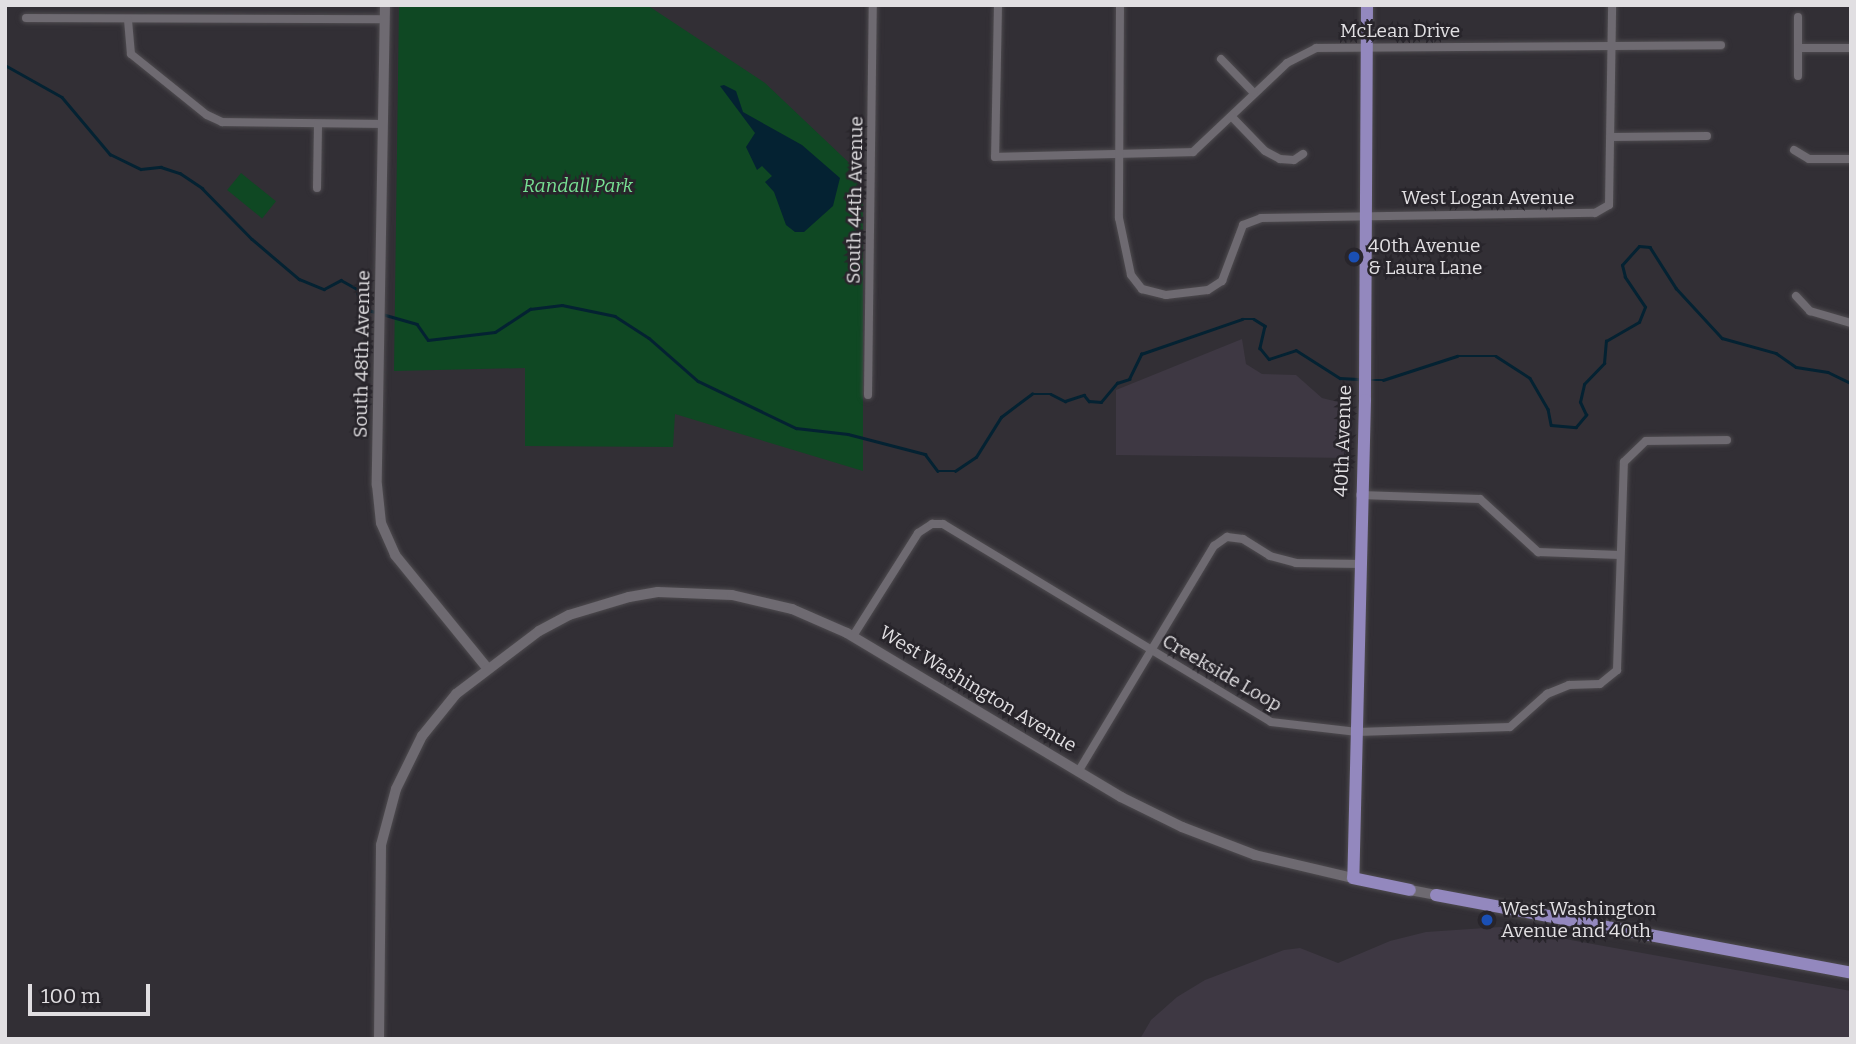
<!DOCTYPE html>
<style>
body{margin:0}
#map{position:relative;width:1856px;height:1044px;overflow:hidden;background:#322f35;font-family:Bitter,serif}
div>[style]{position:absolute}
.built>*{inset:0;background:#3e3843}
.green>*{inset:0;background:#0f4823;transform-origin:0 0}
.water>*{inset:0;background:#042232}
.stream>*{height:2.5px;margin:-1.25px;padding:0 1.25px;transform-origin:1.25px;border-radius:1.25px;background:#042232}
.roads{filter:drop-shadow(0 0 2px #4e4b4f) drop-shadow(0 0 2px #4e4b4f)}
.minor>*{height:8px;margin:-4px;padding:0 4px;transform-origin:4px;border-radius:4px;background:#6e6a71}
.tertiary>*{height:10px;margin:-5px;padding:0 5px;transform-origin:5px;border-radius:5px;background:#6e6a71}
.secondary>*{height:10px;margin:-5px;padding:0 5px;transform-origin:5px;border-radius:5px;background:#6e6a71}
.primary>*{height:12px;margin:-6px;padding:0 6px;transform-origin:6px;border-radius:6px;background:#9388be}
.dots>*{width:19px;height:19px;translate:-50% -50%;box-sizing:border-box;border:4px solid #28252b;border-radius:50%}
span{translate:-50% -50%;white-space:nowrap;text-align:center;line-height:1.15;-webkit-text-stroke:5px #28252b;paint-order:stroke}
.street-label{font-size:19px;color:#e1dfe2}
.park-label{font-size:19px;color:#78e194;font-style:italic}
.poi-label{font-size:19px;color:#e1dfe2}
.left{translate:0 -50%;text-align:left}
.frame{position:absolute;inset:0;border:7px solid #e1dfe2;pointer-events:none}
.scale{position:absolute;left:28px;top:984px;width:122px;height:32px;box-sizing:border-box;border:4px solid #e1dfe2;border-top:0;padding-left:9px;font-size:21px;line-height:24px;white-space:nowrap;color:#e1dfe2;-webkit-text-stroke:5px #28252b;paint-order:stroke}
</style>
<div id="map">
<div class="built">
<i style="clip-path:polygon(1242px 339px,1246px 364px,1262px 374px,1296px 375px,1322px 398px,1350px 405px,1351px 458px,1116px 455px,1116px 390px)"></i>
<i style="clip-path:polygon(1500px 927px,1851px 991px,1851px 1039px,1140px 1039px,1151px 1020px,1177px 997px,1205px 980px,1284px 950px,1300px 948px,1338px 963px,1390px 941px,1426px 932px)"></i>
</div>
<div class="green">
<i style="clip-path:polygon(399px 5px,647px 5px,765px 83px,863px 176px,863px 471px,675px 414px,673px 447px,525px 446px,525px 368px,394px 371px)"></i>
<i style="left:241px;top:173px;width:45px;height:22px;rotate:39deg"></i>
</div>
<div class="water">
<i style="clip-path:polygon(724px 85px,736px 91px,743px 112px,802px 145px,840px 178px,833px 206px,804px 232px,795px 232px,786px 225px,774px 192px,765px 182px,772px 176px,762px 166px,757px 170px,746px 147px,755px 133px,720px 86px)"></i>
</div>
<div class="stream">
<i style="left:5px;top:65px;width:65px;rotate:29.3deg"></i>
<i style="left:62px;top:97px;width:75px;rotate:49.9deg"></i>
<i style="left:110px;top:154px;width:34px;rotate:26deg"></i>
<i style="left:141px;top:169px;width:20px;rotate:-6deg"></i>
<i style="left:161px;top:167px;width:20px;rotate:18deg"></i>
<i style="left:180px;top:173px;width:27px;rotate:34deg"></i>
<i style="left:202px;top:188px;width:71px;rotate:45.6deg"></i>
<i style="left:252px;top:239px;width:62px;rotate:40.4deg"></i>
<i style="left:299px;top:279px;width:27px;rotate:22deg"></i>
<i style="left:324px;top:289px;width:19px;rotate:-28deg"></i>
<i style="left:341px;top:280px;width:18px;rotate:29deg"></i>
<i style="left:357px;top:289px;width:19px;rotate:78deg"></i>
<i style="left:361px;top:308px;width:58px;rotate:15.9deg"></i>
<i style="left:417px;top:324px;width:19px;rotate:55deg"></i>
<i style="left:428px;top:340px;width:67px;rotate:-6.8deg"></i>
<i style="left:495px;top:332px;width:42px;rotate:-33.3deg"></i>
<i style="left:530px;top:309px;width:32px;rotate:-7deg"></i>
<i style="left:562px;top:305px;width:54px;rotate:11.7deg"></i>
<i style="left:615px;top:316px;width:40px;rotate:32.9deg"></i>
<i style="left:649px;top:338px;width:65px;rotate:41.3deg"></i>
<i style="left:698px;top:381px;width:109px;rotate:25.6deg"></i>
<i style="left:796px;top:428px;width:52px;rotate:6.6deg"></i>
<i style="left:848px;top:434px;width:80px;rotate:14.6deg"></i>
<i style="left:925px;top:454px;width:21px;rotate:53deg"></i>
<i style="left:938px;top:471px;width:17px"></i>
<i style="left:955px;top:471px;width:25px;rotate:-34deg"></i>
<i style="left:976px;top:457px;width:47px;rotate:-58deg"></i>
<i style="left:1001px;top:417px;width:39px;rotate:-37deg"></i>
<i style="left:1032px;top:394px;width:19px"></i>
<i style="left:1051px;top:394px;width:16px;rotate:27deg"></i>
<i style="left:1065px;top:401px;width:20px;rotate:-18deg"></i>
<i style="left:1084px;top:395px;width:8px;rotate:50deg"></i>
<i style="left:1089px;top:401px;width:12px;rotate:5deg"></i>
<i style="left:1101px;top:402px;width:25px;rotate:-50deg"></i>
<i style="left:1117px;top:383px;width:13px;rotate:-18deg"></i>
<i style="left:1129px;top:379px;width:28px;rotate:-64deg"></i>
<i style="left:1141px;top:354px;width:107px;rotate:-19.1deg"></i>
<i style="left:1242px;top:319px;width:12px"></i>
<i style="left:1254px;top:319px;width:13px;rotate:32deg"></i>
<i style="left:1265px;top:326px;width:23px;rotate:103deg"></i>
<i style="left:1260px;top:348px;width:14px;rotate:51deg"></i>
<i style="left:1269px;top:359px;width:28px;rotate:-18deg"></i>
<i style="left:1296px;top:350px;width:52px;rotate:32.5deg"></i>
<i style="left:1340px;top:378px;width:22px;rotate:3deg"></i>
<i style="left:1369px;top:380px;width:14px"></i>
<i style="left:1383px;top:380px;width:78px;rotate:-18deg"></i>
<i style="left:1457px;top:356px;width:39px"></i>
<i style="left:1496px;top:356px;width:40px;rotate:32.9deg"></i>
<i style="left:1530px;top:378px;width:36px;rotate:60deg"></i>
<i style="left:1548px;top:409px;width:16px;rotate:79deg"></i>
<i style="left:1551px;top:425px;width:25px;rotate:5deg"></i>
<i style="left:1576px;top:427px;width:16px;rotate:-50deg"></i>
<i style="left:1586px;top:415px;width:14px;rotate:-115deg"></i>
<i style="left:1580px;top:402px;width:18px;rotate:-77deg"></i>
<i style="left:1584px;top:384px;width:29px;rotate:-46deg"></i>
<i style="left:1604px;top:363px;width:22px;rotate:-85deg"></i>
<i style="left:1606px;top:341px;width:38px;rotate:-30deg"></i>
<i style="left:1639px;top:322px;width:16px;rotate:-68deg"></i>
<i style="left:1645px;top:307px;width:36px;rotate:-124deg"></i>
<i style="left:1625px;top:277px;width:12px;rotate:-104deg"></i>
<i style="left:1622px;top:265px;width:25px;rotate:-48deg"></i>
<i style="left:1639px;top:246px;width:11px;rotate:5deg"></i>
<i style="left:1650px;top:247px;width:49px;rotate:57.6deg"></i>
<i style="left:1676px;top:288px;width:68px;rotate:47.4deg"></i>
<i style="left:1722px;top:338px;width:56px;rotate:15.5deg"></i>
<i style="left:1776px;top:353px;width:24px;rotate:35deg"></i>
<i style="left:1796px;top:367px;width:32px;rotate:9deg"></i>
<i style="left:1828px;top:372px;width:25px;rotate:26deg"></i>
</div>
<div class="roads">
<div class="minor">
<i style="left:998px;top:5px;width:152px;rotate:91.1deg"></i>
<i style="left:995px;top:157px;width:198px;rotate:-1.4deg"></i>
<i style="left:1193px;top:152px;width:129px;rotate:-43.4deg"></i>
<i style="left:1287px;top:63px;width:33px;rotate:-27deg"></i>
<i style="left:1316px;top:48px;width:405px;rotate:-0.4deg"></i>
<i style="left:1120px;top:5px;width:213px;rotate:90.3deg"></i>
<i style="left:1119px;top:218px;width:58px;rotate:78.1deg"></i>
<i style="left:1131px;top:275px;width:18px;rotate:52deg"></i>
<i style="left:1142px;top:289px;width:25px;rotate:14deg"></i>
<i style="left:1166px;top:295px;width:42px;rotate:-6.8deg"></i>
<i style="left:1208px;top:290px;width:17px;rotate:-33deg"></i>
<i style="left:1222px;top:281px;width:60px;rotate:-69.4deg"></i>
<i style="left:1243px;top:225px;width:19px;rotate:-21deg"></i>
<i style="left:1261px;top:218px;width:334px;rotate:-0.9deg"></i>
<i style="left:1595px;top:213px;width:16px;rotate:-30deg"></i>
<i style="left:1609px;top:205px;width:200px;rotate:-89.1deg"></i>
<i style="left:1798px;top:17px;width:59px;rotate:90deg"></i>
<i style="left:26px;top:18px;width:358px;rotate:0.2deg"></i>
<i style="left:128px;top:20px;width:34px;rotate:85deg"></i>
<i style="left:131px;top:54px;width:97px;rotate:38.8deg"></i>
<i style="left:207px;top:115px;width:17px;rotate:25deg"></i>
<i style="left:222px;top:122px;width:160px;rotate:0.7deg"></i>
<i style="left:1798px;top:48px;width:53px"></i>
<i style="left:1221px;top:59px;width:47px;rotate:45.9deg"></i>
<i style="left:1232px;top:117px;width:47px;rotate:45.9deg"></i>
<i style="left:1265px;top:151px;width:17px;rotate:28deg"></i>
<i style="left:1280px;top:159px;width:14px;rotate:4deg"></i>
<i style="left:1294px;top:160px;width:11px;rotate:-34deg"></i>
<i style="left:1611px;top:137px;width:96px;rotate:-0.6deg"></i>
<i style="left:1794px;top:150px;width:17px;rotate:31deg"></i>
<i style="left:1809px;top:159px;width:42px"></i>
<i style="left:317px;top:188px;width:64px;rotate:-89.1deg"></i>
<i style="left:1796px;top:296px;width:21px;rotate:47deg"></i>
<i style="left:1810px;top:311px;width:43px;rotate:16.3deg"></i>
<i style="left:868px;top:395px;width:390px;rotate:-89.3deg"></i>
<i style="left:1360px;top:495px;width:120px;rotate:1.9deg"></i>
<i style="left:1480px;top:499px;width:79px;rotate:42.4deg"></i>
<i style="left:1538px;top:552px;width:82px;rotate:2.1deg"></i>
<i style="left:853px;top:636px;width:122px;rotate:-57.7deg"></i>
<i style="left:918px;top:533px;width:17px;rotate:-33deg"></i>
<i style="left:932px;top:524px;width:11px"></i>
<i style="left:943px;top:524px;width:383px;rotate:31.1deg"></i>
<i style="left:1271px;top:722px;width:87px;rotate:6.6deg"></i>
<i style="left:1357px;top:732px;width:153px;rotate:-1.9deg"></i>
<i style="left:1510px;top:727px;width:50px;rotate:-41.7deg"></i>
<i style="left:1547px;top:694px;width:24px;rotate:-22deg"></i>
<i style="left:1569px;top:685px;width:31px;rotate:-2deg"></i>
<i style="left:1600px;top:684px;width:22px;rotate:-39deg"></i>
<i style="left:1617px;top:670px;width:208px;rotate:-88.1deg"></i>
<i style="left:1624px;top:462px;width:30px;rotate:-44deg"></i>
<i style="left:1646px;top:441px;width:81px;rotate:-0.7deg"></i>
<i style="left:1078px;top:772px;width:264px;rotate:-59deg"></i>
<i style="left:1214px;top:546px;width:16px;rotate:-35deg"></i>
<i style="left:1227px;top:537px;width:16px;rotate:7deg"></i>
<i style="left:1243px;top:539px;width:32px;rotate:32deg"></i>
<i style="left:1270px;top:556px;width:27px;rotate:15deg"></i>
<i style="left:1296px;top:563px;width:63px;rotate:0.9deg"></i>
</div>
<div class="tertiary">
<i style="left:385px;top:5px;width:480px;rotate:91deg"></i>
<i style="left:377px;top:485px;width:38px;rotate:84deg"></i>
<i style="left:381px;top:523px;width:35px;rotate:66deg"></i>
<i style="left:395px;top:555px;width:146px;rotate:50.8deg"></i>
</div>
<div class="secondary">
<i style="left:1410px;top:890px;width:26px;rotate:11deg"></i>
<i style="left:379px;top:1039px;width:194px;rotate:-89.4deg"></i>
<i style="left:381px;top:845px;width:58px;rotate:-75deg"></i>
<i style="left:396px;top:789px;width:59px;rotate:-63.9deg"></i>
<i style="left:422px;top:736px;width:54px;rotate:-51deg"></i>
<i style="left:456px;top:694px;width:104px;rotate:-37.2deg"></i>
<i style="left:539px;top:631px;width:34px;rotate:-28deg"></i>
<i style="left:569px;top:615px;width:63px;rotate:-16.7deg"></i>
<i style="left:629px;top:597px;width:29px;rotate:-10deg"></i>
<i style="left:658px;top:592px;width:74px;rotate:2.3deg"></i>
<i style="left:732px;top:595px;width:62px;rotate:13.1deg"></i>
<i style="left:792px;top:609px;width:60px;rotate:23.6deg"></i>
<i style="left:847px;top:633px;width:319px;rotate:30.9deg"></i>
<i style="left:1121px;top:797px;width:68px;rotate:26.2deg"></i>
<i style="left:1182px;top:827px;width:78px;rotate:21deg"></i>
<i style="left:1255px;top:855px;width:101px;rotate:13.2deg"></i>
</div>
<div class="primary">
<i style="left:1367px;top:5px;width:395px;rotate:90.3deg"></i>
<i style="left:1365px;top:400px;width:478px;rotate:91.4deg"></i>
<i style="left:1353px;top:878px;width:58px;rotate:11.9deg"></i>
<i style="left:1436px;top:895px;width:422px;rotate:10.6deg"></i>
</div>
</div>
<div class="dots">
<i style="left:1354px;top:257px;background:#1a4fb4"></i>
<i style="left:1487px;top:920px;background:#1a4fb4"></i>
</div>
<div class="street-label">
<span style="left:1400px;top:31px">McLean Drive</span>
<span style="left:1488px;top:198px">West Logan Avenue</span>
<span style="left:855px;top:200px;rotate:-89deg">South 44th Avenue</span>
<span style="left:362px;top:354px;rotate:-89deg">South 48th Avenue</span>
<span style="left:1343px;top:441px;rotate:-88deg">40th Avenue</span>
<span style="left:1222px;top:673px;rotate:30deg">Creekside Loop</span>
<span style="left:978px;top:689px;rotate:31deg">West Washington Avenue</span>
</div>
<div class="park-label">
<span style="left:578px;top:186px">Randall Park</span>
</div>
<div class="poi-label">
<span class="left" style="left:1368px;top:257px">40th Avenue<br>&amp; Laura Lane</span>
<span class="left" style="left:1501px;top:920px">West Washington<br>Avenue and 40th</span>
</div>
<div class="frame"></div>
<div class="scale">100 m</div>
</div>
